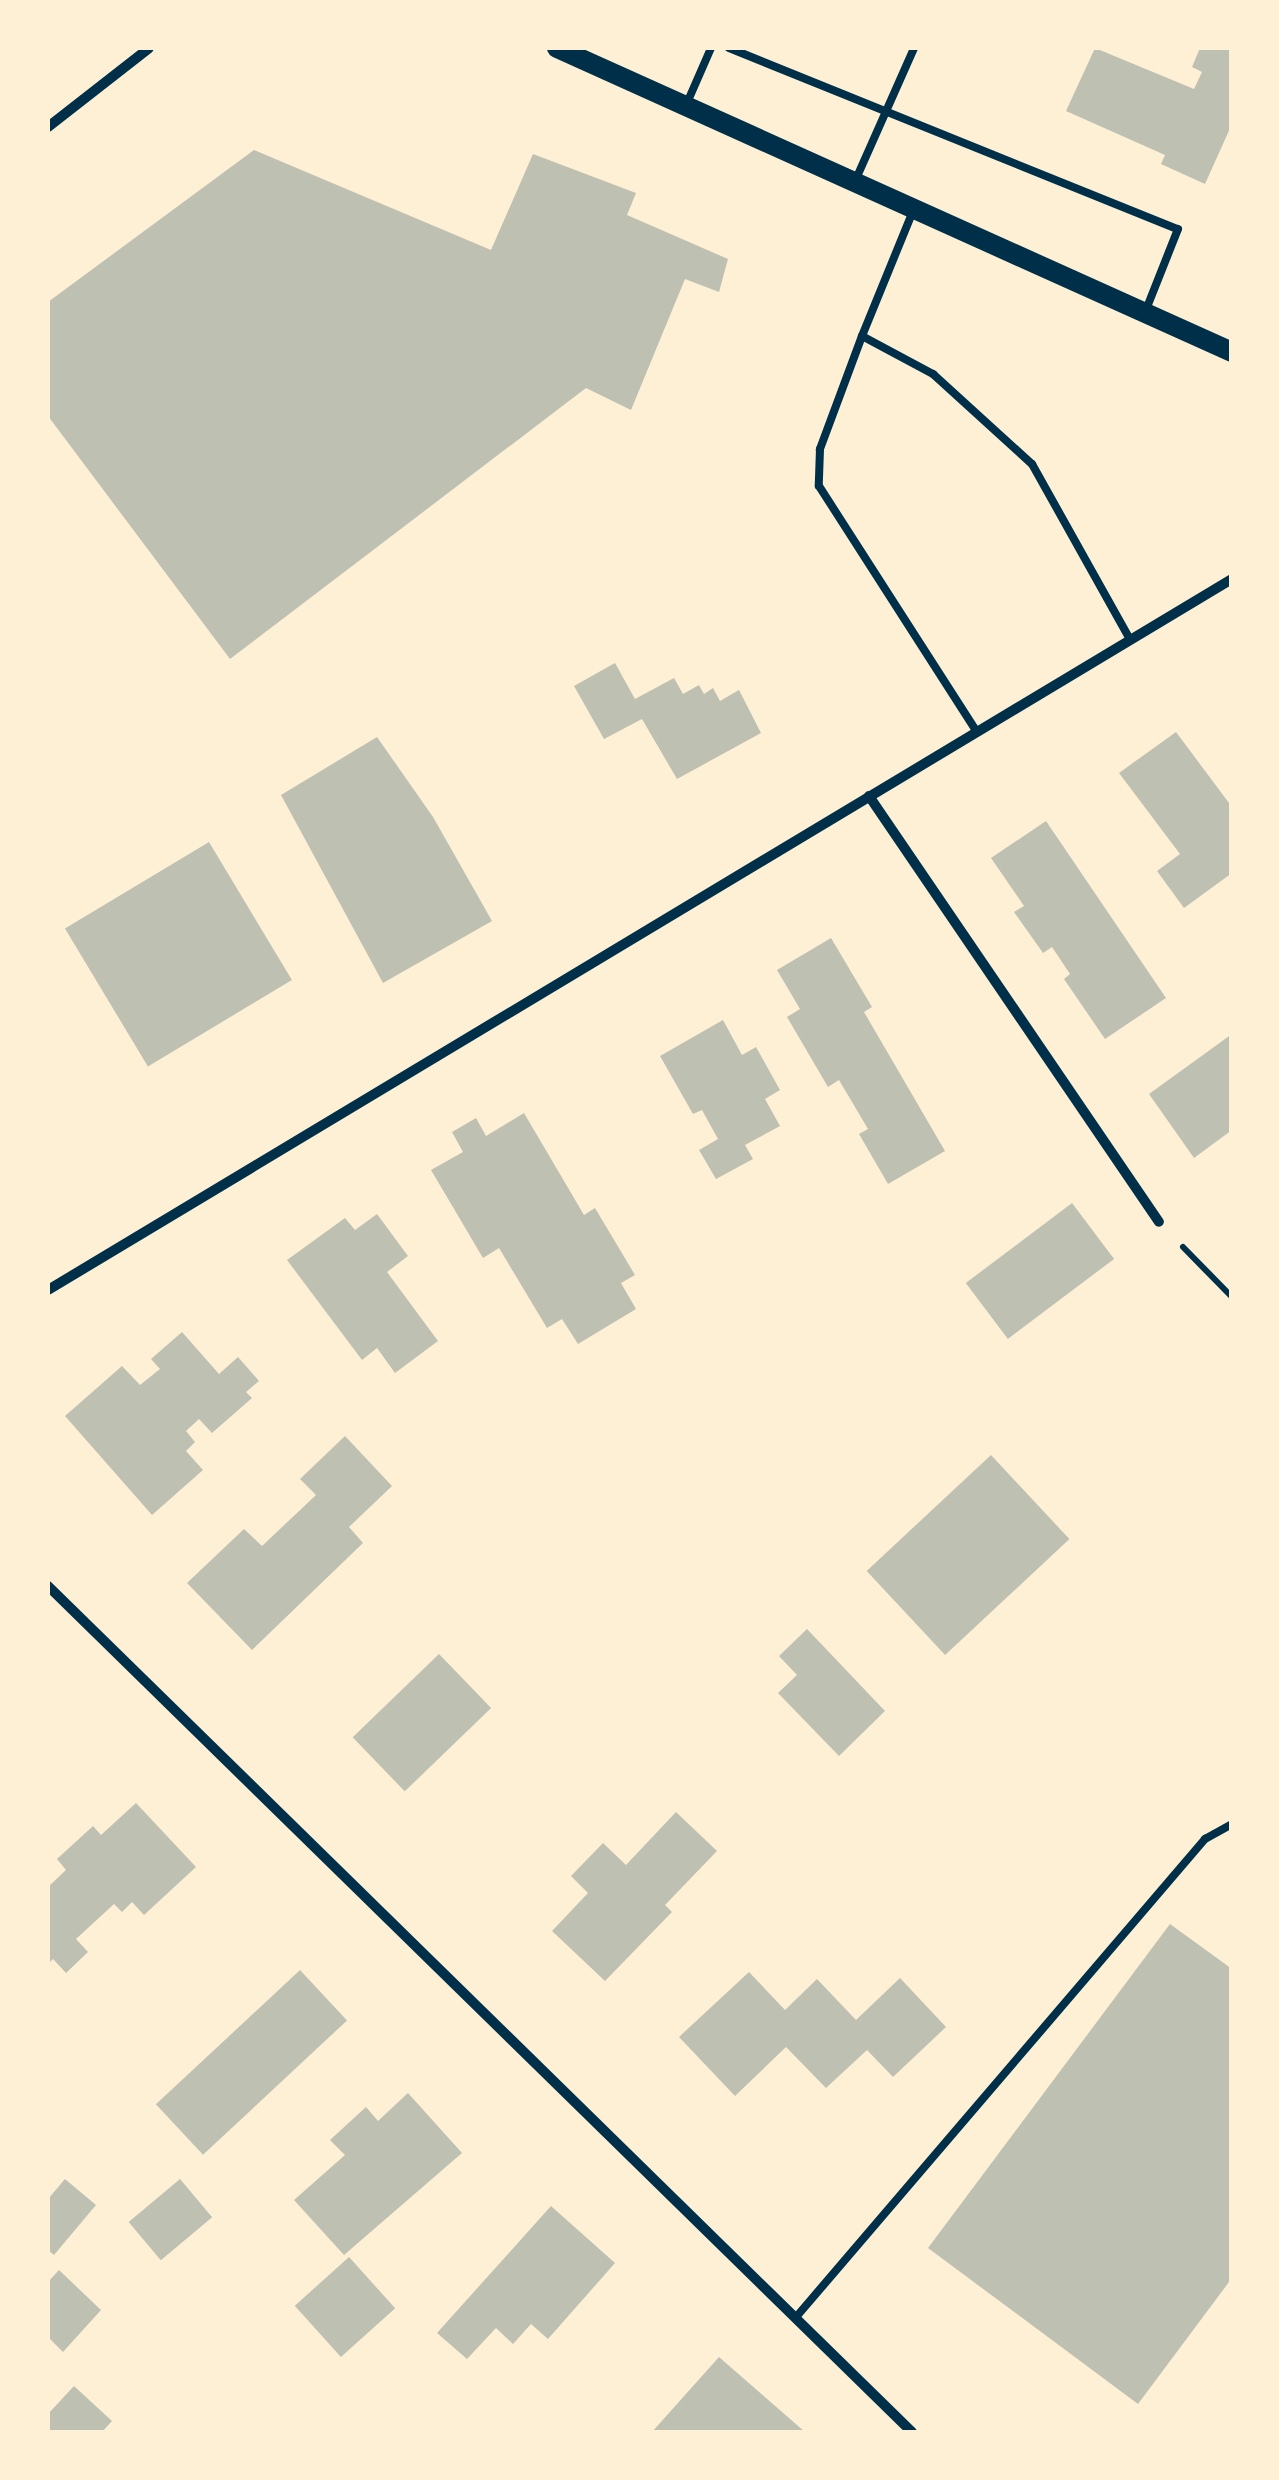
<!DOCTYPE html>
<style>
body{margin:0}
#map{position:relative;width:1279px;height:2480px;overflow:hidden;background:#fdf0d5;font-family:Quicksand,sans-serif}
div>[style]{position:absolute}
.building>*{inset:0;background:#bec0b2;transform-origin:0 0}
.path>*{height:6px;margin:-3px;padding:0 3px;transform-origin:3px;border-radius:3px;background:#003049}
.service>*{height:8px;margin:-4px;padding:0 4px;transform-origin:4px;border-radius:4px;background:#003049}
.minor>*{height:10px;margin:-5px;padding:0 5px;transform-origin:5px;border-radius:5px;background:#003049}
.secondary>*{height:20px;margin:-10px;padding:0 10px;transform-origin:10px;border-radius:10px;background:#003049}
span{translate:-50% -50%;white-space:nowrap;text-align:center;line-height:1.15;-webkit-text-stroke:9px #fdf0d5;paint-order:stroke}
.frame{position:absolute;inset:0;border:50px solid #fdf0d5;pointer-events:none}
</style>
<div id="map">
<div class="building">
<i style="clip-path:polygon(1095px 48px,1194px 89px,1202px 72px,1192px 67px,1200px 48px,1232px 48px,1232px 124px,1205px 184px,1161px 164px,1165px 155px,1066px 111px)"></i>
<i style="clip-path:polygon(254px 150px,491px 250px,533px 154px,636px 193px,627px 215px,728px 259px,719px 292px,685px 279px,631px 410px,586px 388px,230px 659px,48px 416px,48px 302px)"></i>
<i style="clip-path:polygon(615px 663px,635px 699px,674px 678px,683px 694px,699px 685px,704px 694px,713px 688px,720px 701px,739px 690px,761px 733px,677px 779px,642px 719px,604px 739px,574px 686px)"></i>
<i style="clip-path:polygon(1176px 732px,1232px 807px,1232px 873px,1184px 908px,1157px 871px,1180px 854px,1119px 773px)"></i>
<i style="clip-path:polygon(377px 737px,433px 817px,492px 921px,383px 983px,281px 795px)"></i>
<i style="clip-path:polygon(1046px 821px,1166px 998px,1105px 1039px,1064px 979px,1070px 974px,1052px 947px,1043px 953px,1014px 912px,1024px 906px,991px 858px)"></i>
<i style="left:209px;top:842px;width:161px;height:168px;rotate:59deg"></i>
<i style="clip-path:polygon(831px 938px,872px 1007px,864px 1012px,945px 1151px,888px 1184px,859px 1134px,868px 1129px,839px 1080px,828px 1087px,787px 1017px,800px 1009px,777px 970px)"></i>
<i style="clip-path:polygon(723px 1020px,742px 1055px,756px 1047px,780px 1090px,765px 1099px,780px 1126px,745px 1145px,753px 1159px,716px 1179px,699px 1150px,718px 1139px,702px 1110px,693px 1114px,660px 1056px)"></i>
<i style="clip-path:polygon(1232px 1034px,1232px 1130px,1194px 1158px,1149px 1094px)"></i>
<i style="clip-path:polygon(524px 1113px,584px 1215px,595px 1208px,635px 1275px,621px 1283px,636px 1309px,578px 1344px,562px 1319px,547px 1328px,499px 1248px,483px 1258px,431px 1170px,463px 1152px,452px 1132px,476px 1118px,486px 1136px)"></i>
<i style="left:1072px;top:1203px;width:70px;height:133px;rotate:53deg"></i>
<i style="clip-path:polygon(377px 1214px,408px 1256px,387px 1272px,438px 1341px,395px 1373px,377px 1348px,362px 1360px,287px 1260px,345px 1218px,355px 1230px)"></i>
<i style="clip-path:polygon(182px 1332px,219px 1374px,238px 1357px,259px 1381px,246px 1392px,252px 1398px,212px 1433px,199px 1419px,186px 1431px,195px 1442px,186px 1451px,203px 1470px,152px 1515px,65px 1416px,122px 1366px,140px 1385px,160px 1369px,151px 1359px)"></i>
<i style="clip-path:polygon(345px 1436px,392px 1486px,349px 1527px,363px 1543px,252px 1650px,187px 1583px,244px 1529px,262px 1546px,316px 1495px,300px 1479px)"></i>
<i style="left:991px;top:1455px;width:115px;height:170px;rotate:47deg"></i>
<i style="clip-path:polygon(807px 1629px,885px 1711px,839px 1756px,778px 1693px,797px 1675px,779px 1656px)"></i>
<i style="left:439px;top:1654px;width:75px;height:120px;rotate:46deg"></i>
<i style="clip-path:polygon(136px 1803px,196px 1867px,144px 1915px,132px 1902px,122px 1912px,114px 1904px,76px 1939px,88px 1952px,66px 1973px,53px 1959px,48px 1964px,48px 1887px,66px 1870px,57px 1859px,93px 1826px,101px 1835px)"></i>
<i style="clip-path:polygon(676px 1812px,717px 1851px,665px 1905px,672px 1912px,605px 1981px,552px 1931px,588px 1893px,571px 1876px,603px 1843px,626px 1865px)"></i>
<i style="clip-path:polygon(1170px 1924px,1232px 1969px,1232px 2278px,1138px 2404px,928px 2248px)"></i>
<i style="left:300px;top:1970px;width:69px;height:197px;rotate:47deg"></i>
<i style="clip-path:polygon(749px 1972px,785px 2010px,817px 1979px,856px 2020px,900px 1978px,946px 2027px,893px 2077px,867px 2050px,826px 2088px,786px 2047px,735px 2096px,679px 2037px)"></i>
<i style="clip-path:polygon(408px 2093px,462px 2153px,344px 2255px,294px 2200px,345px 2155px,330px 2140px,366px 2107px,378px 2121px)"></i>
<i style="clip-path:polygon(65px 2179px,96px 2205px,54px 2255px,48px 2250px,48px 2199px)"></i>
<i style="left:180px;top:2179px;width:50px;height:67px;rotate:50deg"></i>
<i style="clip-path:polygon(551px 2206px,615px 2263px,548px 2339px,531px 2324px,513px 2344px,496px 2328px,467px 2359px,437px 2333px)"></i>
<i style="left:349px;top:2257px;width:69px;height:73px;rotate:48deg"></i>
<i style="clip-path:polygon(59px 2270px,101px 2310px,63px 2352px,48px 2337px,48px 2282px)"></i>
<i style="clip-path:polygon(719px 2357px,805px 2432px,652px 2432px)"></i>
<i style="clip-path:polygon(74px 2386px,112px 2421px,102px 2432px,48px 2432px,48px 2414px)"></i>
</div>
<div class="path">
<i style="left:1183px;top:1247px;width:70px;rotate:45.6deg"></i>
</div>
<div class="service">
<i style="left:729px;top:48px;width:484px;rotate:22deg"></i>
<i style="left:1178px;top:229px;width:87px;rotate:111.6deg"></i>
<i style="left:687px;top:103px;width:60px;rotate:-66.4deg"></i>
<i style="left:856px;top:179px;width:143px;rotate:-66.1deg"></i>
<i style="left:913px;top:211px;width:135px;rotate:112.2deg"></i>
<i style="left:862px;top:336px;width:81px;rotate:28.2deg"></i>
<i style="left:933px;top:374px;width:134px;rotate:42.3deg"></i>
<i style="left:1032px;top:464px;width:201px;rotate:60.8deg"></i>
<i style="left:862px;top:336px;width:121px;rotate:110.4deg"></i>
<i style="left:820px;top:449px;width:37px;rotate:92deg"></i>
<i style="left:819px;top:486px;width:292px;rotate:57.3deg"></i>
<i style="left:797px;top:2316px;width:628px;rotate:-49.46deg"></i>
<i style="left:1205px;top:1839px;width:31px;rotate:-29deg"></i>
</div>
<div class="minor">
<i style="left:48px;top:127px;width:128px;rotate:-38deg"></i>
<i style="left:869px;top:796px;width:515px;rotate:55.75deg"></i>
<i style="left:48px;top:1290px;width:1381px;rotate:-30.99deg"></i>
<i style="left:48px;top:1586px;width:1209px;rotate:44.4deg"></i>
</div>
<div class="secondary">
<i style="left:557px;top:48px;width:740px;rotate:24.25deg"></i>
</div>
<div class="frame"></div>
</div>
